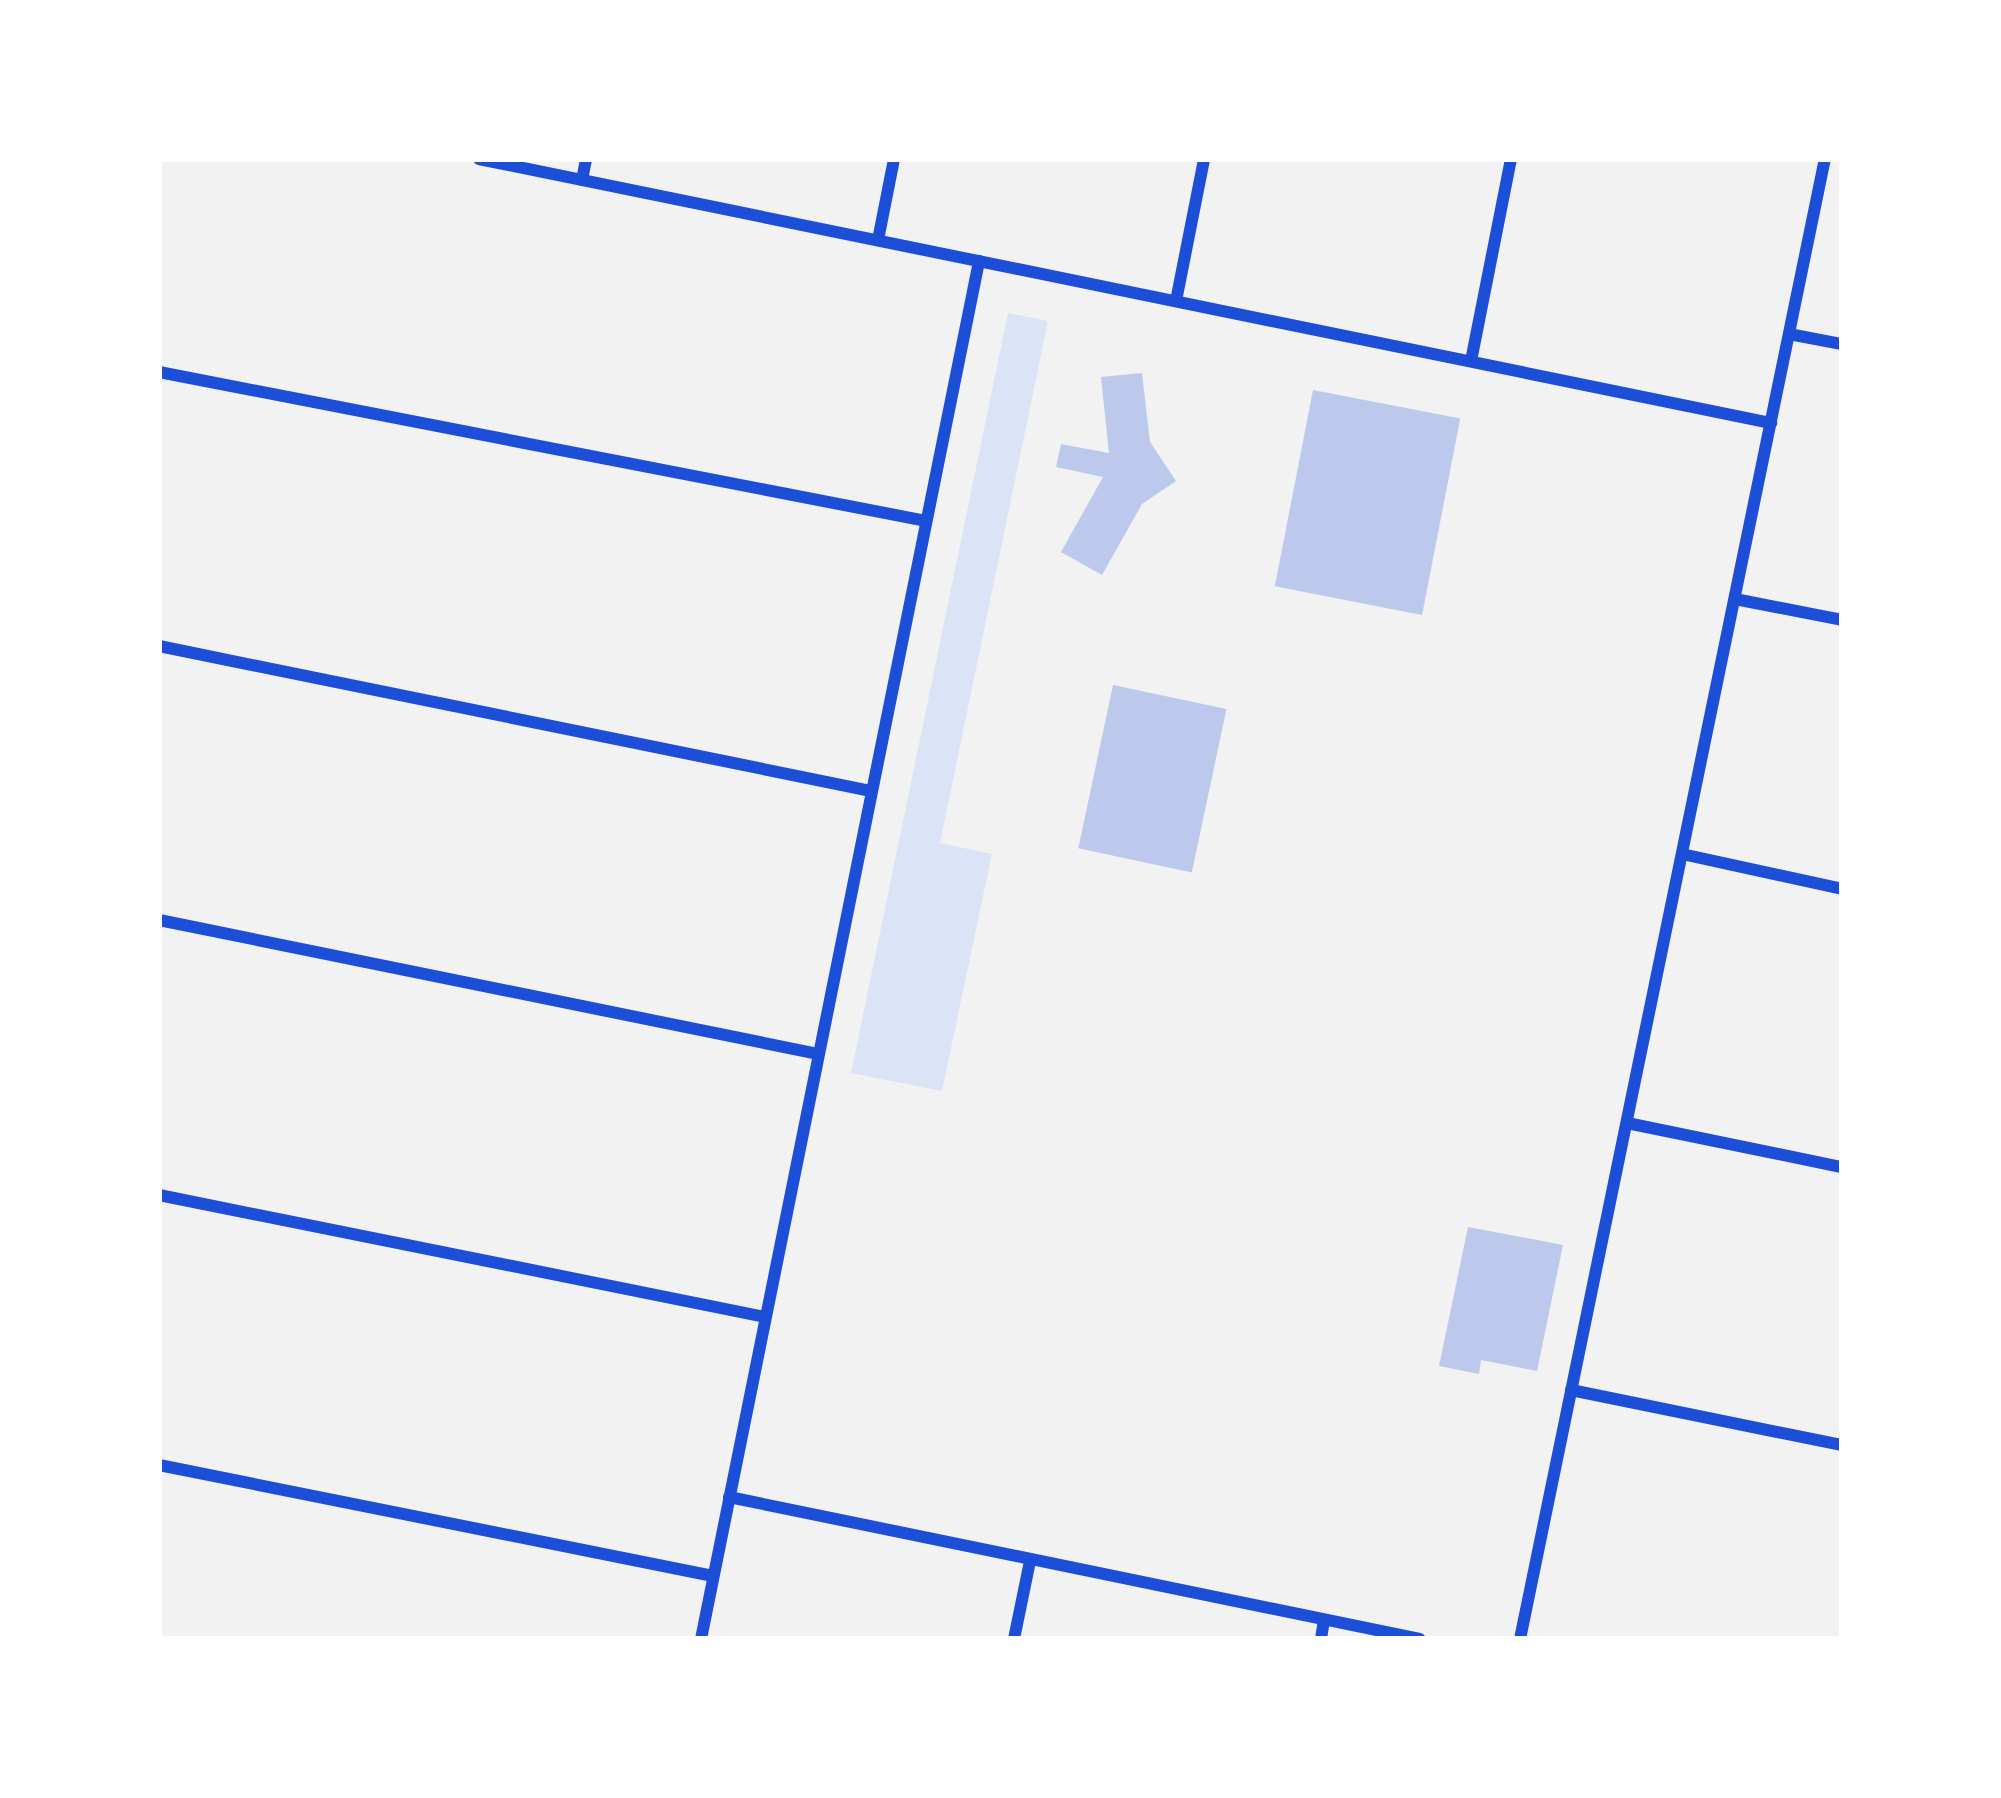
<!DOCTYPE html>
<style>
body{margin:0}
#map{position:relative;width:2001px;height:1798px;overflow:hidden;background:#f2f2f2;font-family:Barlow,sans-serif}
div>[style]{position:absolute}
.green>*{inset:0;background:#dbe4f7}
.building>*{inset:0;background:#bdc9ec;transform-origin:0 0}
.minor>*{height:12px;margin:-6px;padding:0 6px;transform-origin:6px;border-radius:6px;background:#1d4ed8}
span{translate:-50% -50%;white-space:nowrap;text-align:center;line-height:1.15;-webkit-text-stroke:12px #fff;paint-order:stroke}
.frame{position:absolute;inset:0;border:162px solid #fff;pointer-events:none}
</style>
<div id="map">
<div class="green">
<i style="clip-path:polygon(1008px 313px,1048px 321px,940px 843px,992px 854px,942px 1091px,851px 1073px)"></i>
</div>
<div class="building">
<i style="clip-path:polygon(1142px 373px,1150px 442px,1176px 481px,1142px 504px,1102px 575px,1061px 552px,1103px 477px,1056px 467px,1061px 444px,1109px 453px,1101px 377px)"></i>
<i style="left:1313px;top:390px;width:150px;height:200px;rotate:11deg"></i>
<i style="left:1113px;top:685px;width:116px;height:167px;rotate:12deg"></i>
<i style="clip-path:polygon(1468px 1227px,1563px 1245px,1537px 1371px,1481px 1360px,1479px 1374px,1439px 1366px)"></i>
</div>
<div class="minor">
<i style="left:479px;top:159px;width:1319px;rotate:11.55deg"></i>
<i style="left:582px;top:180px;width:21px;rotate:-79deg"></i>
<i style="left:878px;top:240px;width:83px;rotate:-78.8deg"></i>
<i style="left:1176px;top:301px;width:145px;rotate:-78.8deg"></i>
<i style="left:1789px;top:334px;width:54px;rotate:10.7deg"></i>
<i style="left:1471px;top:361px;width:206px;rotate:-78.8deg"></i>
<i style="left:159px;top:372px;width:781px;rotate:10.99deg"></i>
<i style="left:1735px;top:599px;width:109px;rotate:11.1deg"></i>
<i style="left:159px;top:646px;width:727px;rotate:11.51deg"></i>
<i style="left:1682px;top:854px;width:164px;rotate:12.3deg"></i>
<i style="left:159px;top:920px;width:672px;rotate:11.49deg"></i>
<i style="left:1627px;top:1123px;width:219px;rotate:11.6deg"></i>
<i style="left:159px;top:1195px;width:618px;rotate:11.38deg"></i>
<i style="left:1571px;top:1390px;width:277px;rotate:11.5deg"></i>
<i style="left:159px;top:1465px;width:565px;rotate:11.33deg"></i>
<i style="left:729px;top:1497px;width:705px;rotate:11.61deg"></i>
<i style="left:701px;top:1639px;width:1406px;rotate:-78.59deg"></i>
<i style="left:1014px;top:1639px;width:80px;rotate:-78.4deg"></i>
<i style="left:1321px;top:1639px;width:19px;rotate:-81deg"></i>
<i style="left:1520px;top:1639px;width:1511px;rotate:-78.36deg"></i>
</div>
<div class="frame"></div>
</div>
